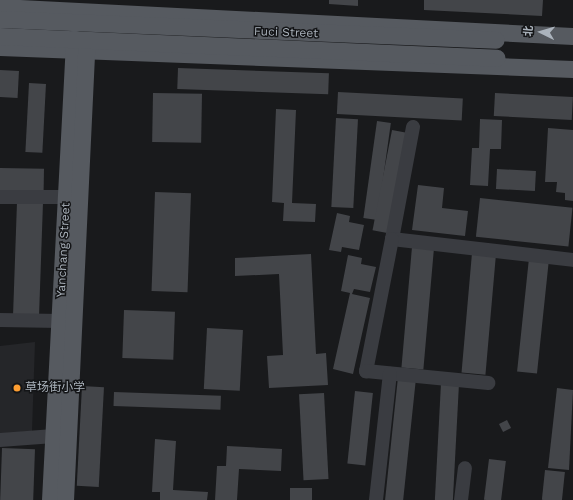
<!DOCTYPE html>
<meta charset="utf-8">
<style>
body{margin:0}
#map{position:relative;width:573px;height:500px;overflow:hidden;background:#191a1c;font-family:"Work Sans","Noto Sans SC",sans-serif}
div>[style]{position:absolute}
.built>*{inset:0;background:#252629}
.building>*{inset:0;background:#434549;transform-origin:0 0}
.minor>*{height:14px;margin:-7px;padding:0 7px;transform-origin:7px;border-radius:7px;background:#3a3c41}
.major>*{height:17px;margin:-8.5px;padding:0 8.5px;transform-origin:8.5px;border-radius:8.5px;background:#565a60}
.major-bridge>*{height:17px;margin:-8.5px;padding:0 8.5px;transform-origin:8.5px;border-radius:8.5px;background:#565a60}
.dots>*{width:11px;height:11px;translate:-50% -50%;box-sizing:border-box;border:2px solid #141517;border-radius:50%}
span{translate:-50% -50%;white-space:nowrap;text-align:center;line-height:1.15;-webkit-text-stroke:3px #141517;paint-order:stroke}
.street-label{font-size:12px;color:#abb3bc}
.poi-label{font-size:12px;color:#abb3bc}
.left{translate:0 -50%;text-align:left}
.north{position:absolute;left:521px;top:12px;width:40px;height:40px;-webkit-text-stroke:3px #141517;paint-order:stroke;rotate:275deg;font-size:11px;font-weight:700;line-height:16px;text-align:center;color:#abb3bc}
.north::after{content:'';display:block;margin:auto;width:14px;height:18px;background:#abb3bc;clip-path:polygon(50% 0,100% 100%,50% 72%,0 100%)}
</style>
<div id="map">
<div class="built">
<i style="clip-path:polygon(35px 342px,32px 431px,0 434px,0 346px)"></i>
</div>
<div class="building">
<i style="clip-path:polygon(329px 0,358px 0,358px 6px,329px 4px)"></i>
<i style="clip-path:polygon(424px 0,543px 0,542px 16px,424px 10px)"></i>
<i style="left:178px;top:68px;width:151px;height:21px;rotate:2deg"></i>
<i style="left:0;top:70px;width:19px;height:27px;rotate:3deg"></i>
<i style="left:29px;top:83px;width:17px;height:69px;rotate:3deg"></i>
<i style="left:338px;top:92px;width:125px;height:22px;rotate:3deg"></i>
<i style="left:153px;top:93px;width:49px;height:49px;rotate:1deg"></i>
<i style="left:495px;top:93px;width:78px;height:23px;rotate:3deg"></i>
<i style="clip-path:polygon(276px 109px,296px 110px,292px 203px,316px 204px,315px 222px,283px 221px,284px 203px,272px 202px)"></i>
<i style="left:336px;top:118px;width:22px;height:89px;rotate:3deg"></i>
<i style="clip-path:polygon(480px 119px,502px 120px,501px 149px,490px 149px,488px 186px,470px 185px,472px 148px,479px 148px)"></i>
<i style="left:377px;top:121px;width:14px;height:98px;rotate:8deg"></i>
<i style="clip-path:polygon(548px 128px,573px 130px,573px 201px,565px 200px,565px 193px,556px 192px,557px 182px,545px 182px)"></i>
<i style="left:392px;top:130px;width:15px;height:102px;rotate:11deg"></i>
<i style="left:0;top:168px;width:44px;height:23px;rotate:1deg"></i>
<i style="left:497px;top:169px;width:39px;height:20px;rotate:3deg"></i>
<i style="clip-path:polygon(418px 185px,444px 188px,442px 208px,468px 211px,465px 236px,412px 230px)"></i>
<i style="left:155px;top:192px;width:36px;height:99px;rotate:2deg"></i>
<i style="left:480px;top:198px;width:93px;height:39px;rotate:6deg"></i>
<i style="left:17px;top:202px;width:26px;height:114px;rotate:2deg"></i>
<i style="clip-path:polygon(337px 213px,350px 216px,349px 222px,364px 225px,359px 250px,342px 247px,341px 252px,329px 250px)"></i>
<i style="left:412px;top:247px;width:22px;height:121px;rotate:5deg"></i>
<i style="left:472px;top:253px;width:24px;height:120px;rotate:5deg"></i>
<i style="clip-path:polygon(311px 254px,316px 354px,326px 353px,328px 385px,269px 388px,267px 356px,283px 355px,279px 274px,235px 276px,235px 258px)"></i>
<i style="clip-path:polygon(348px 255px,362px 258px,361px 264px,376px 267px,370px 292px,354px 289px,352px 294px,370px 298px,353px 374px,333px 369px,350px 293px,341px 291px)"></i>
<i style="left:529px;top:258px;width:20px;height:114px;rotate:6deg"></i>
<i style="left:124px;top:310px;width:51px;height:48px;rotate:2deg"></i>
<i style="left:207px;top:328px;width:36px;height:61px;rotate:3deg"></i>
<i style="left:398px;top:377px;width:18px;height:124px;rotate:6deg"></i>
<i style="left:441px;top:383px;width:18px;height:118px;rotate:3deg"></i>
<i style="left:82px;top:386px;width:22px;height:100px;rotate:3deg"></i>
<i style="clip-path:polygon(557px 388px,573px 390px,569px 470px,548px 468px)"></i>
<i style="left:355px;top:391px;width:18px;height:73px;rotate:6deg"></i>
<i style="left:114px;top:392px;width:107px;height:14px;rotate:2deg"></i>
<i style="left:324px;top:393px;width:86px;height:25px;rotate:87deg"></i>
<i style="left:507px;top:420px;width:9px;height:9px;rotate:63deg"></i>
<i style="clip-path:polygon(155px 439px,176px 441px,173px 490px,208px 492px,207px 500px,160px 500px,160px 492px,152px 492px)"></i>
<i style="clip-path:polygon(227px 446px,282px 449px,281px 471px,239px 469px,237px 500px,215px 500px,217px 466px,226px 466px)"></i>
<i style="left:2px;top:448px;width:33px;height:52px;rotate:2deg"></i>
<i style="left:489px;top:459px;width:17px;height:41px;rotate:7deg"></i>
<i style="left:545px;top:470px;width:20px;height:30px;rotate:6deg"></i>
<i style="left:290px;top:488px;width:22px;height:12px"></i>
</div>
<div class="minor">
<i style="left:413px;top:127px;width:114px;rotate:100.6deg"></i>
<i style="left:392px;top:239px;width:182px;rotate:6.6deg"></i>
<i style="left:0;top:197px;width:67px"></i>
<i style="left:392px;top:239px;width:135px;rotate:101.1deg"></i>
<i style="left:366px;top:371px;width:123px;rotate:5.6deg"></i>
<i style="left:0;top:320px;width:60px;rotate:1deg"></i>
<i style="left:0;top:440px;width:54px;rotate:-4.2deg"></i>
<i style="left:376px;top:500px;width:127px;rotate:-83.7deg"></i>
<i style="left:461px;top:500px;width:32px;rotate:-83deg"></i>
</div>
<div class="major">
<i style="left:0;top:7px;width:574px;rotate:2.9deg"></i>
<i style="left:0;top:47px;width:573px;rotate:2.2deg"></i>
<i style="left:50px;top:500px;width:462px;rotate:-87deg"></i>
<i style="left:65px;top:500px;width:460px;rotate:-87.3deg"></i>
</div>
<div class="major-bridge">
<i style="left:0;top:19px;width:496px;rotate:2.4deg"></i>
<i style="left:0;top:36px;width:497px;rotate:2.5deg"></i>
</div>
<div class="dots">
<i style="left:17px;top:388px;background:#fd9d31"></i>
</div>
<div class="street-label">
<span style="left:286px;top:33px;rotate:2deg">Fuci Street</span>
<span style="left:64px;top:250px;rotate:-87deg">Yanchang Street</span>
</div>
<div class="poi-label">
<span class="left" style="left:25px;top:388px">草场街小学</span>
</div>
<div class="north">北</div>
</div>
